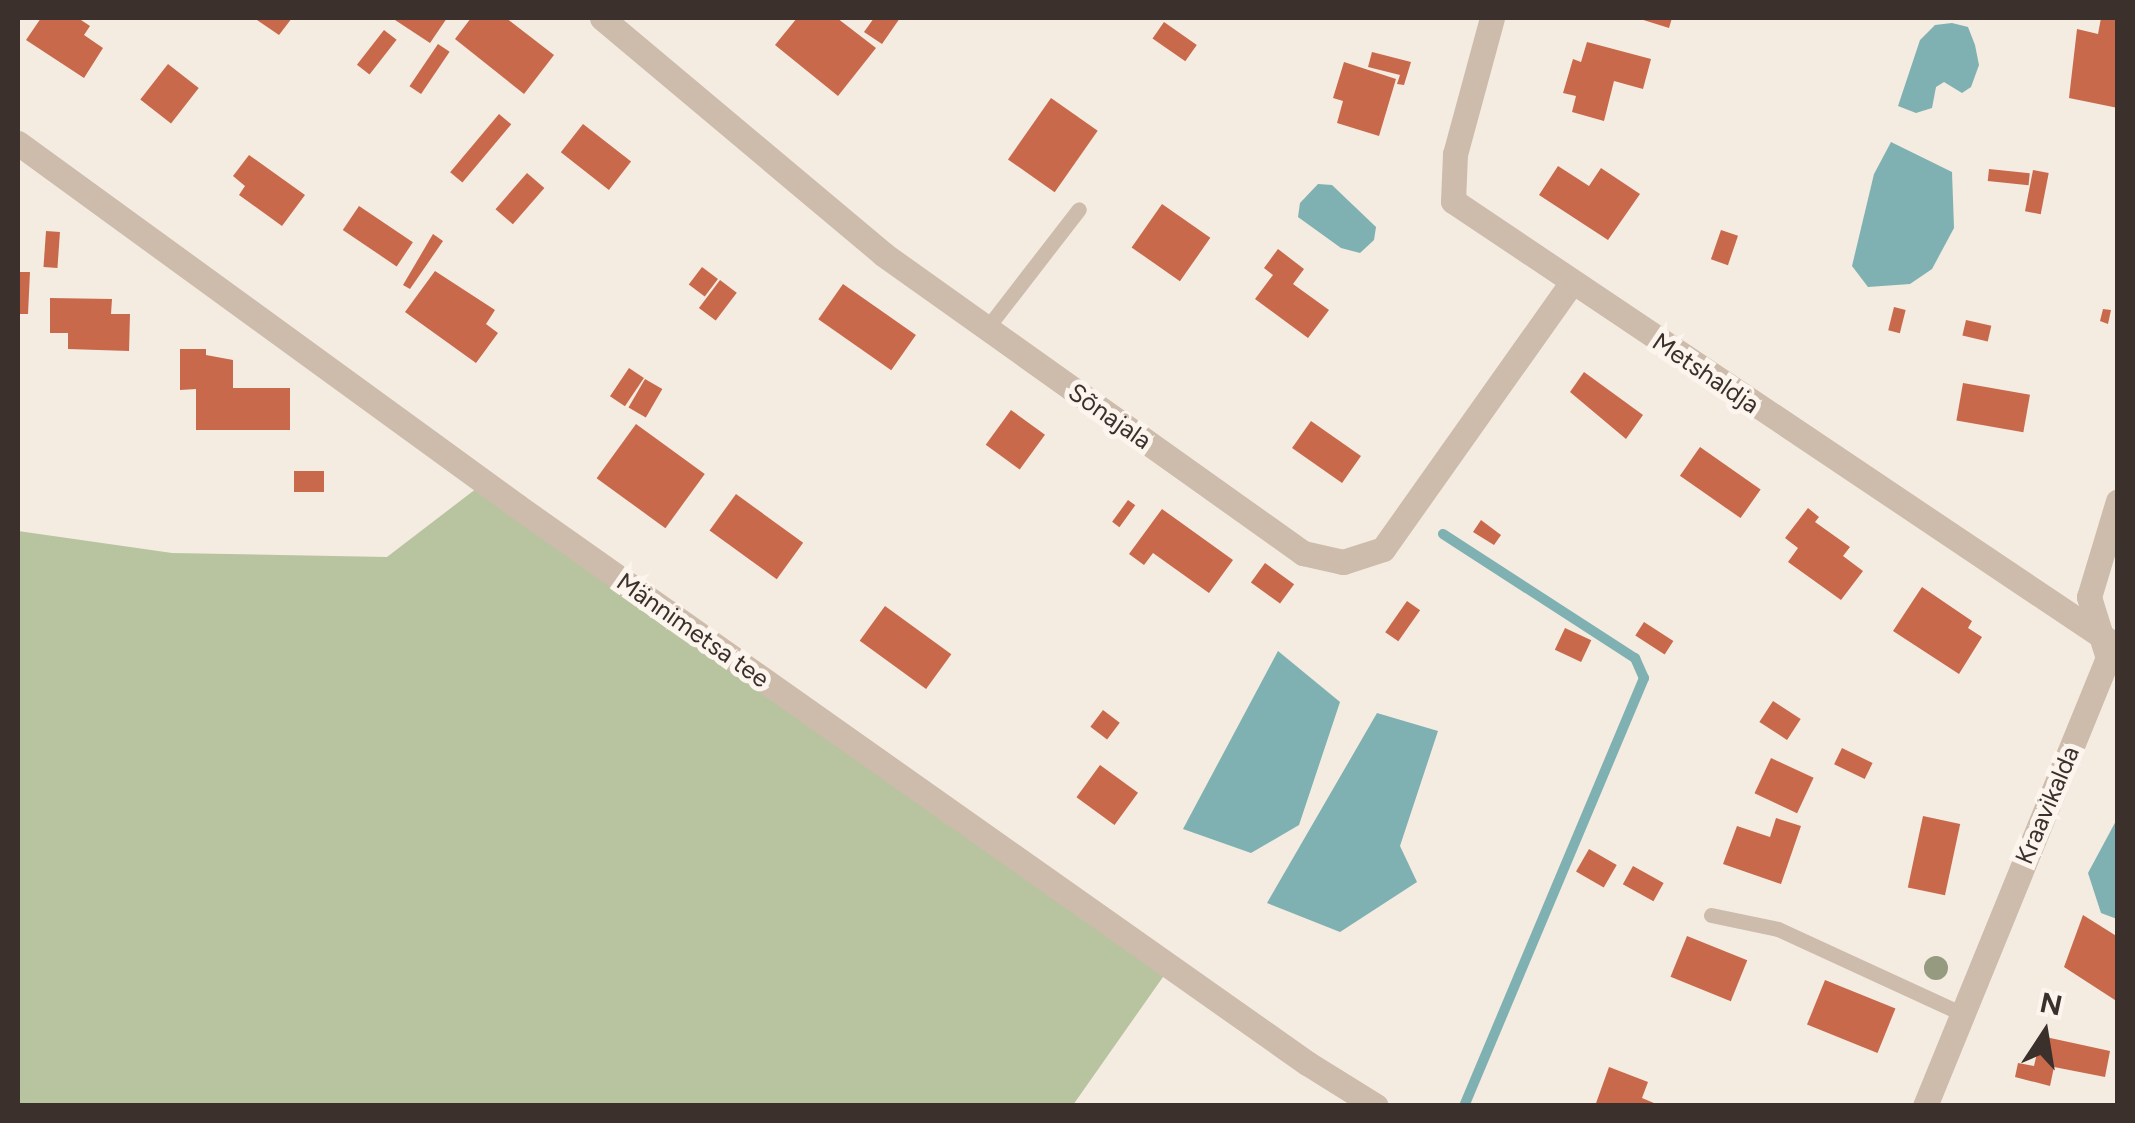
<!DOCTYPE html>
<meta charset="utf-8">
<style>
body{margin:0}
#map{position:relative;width:2135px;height:1123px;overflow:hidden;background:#f4ebe1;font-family:Figtree,sans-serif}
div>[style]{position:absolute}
.green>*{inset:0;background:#b8c4a0}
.water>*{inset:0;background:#7fb0b2}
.stream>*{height:10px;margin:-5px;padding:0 5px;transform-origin:5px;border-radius:5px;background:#7fb0b2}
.building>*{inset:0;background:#c8694b;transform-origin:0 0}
.lane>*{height:15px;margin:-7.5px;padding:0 7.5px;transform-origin:7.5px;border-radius:7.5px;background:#cdbbac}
.street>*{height:25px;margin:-12.5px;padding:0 12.5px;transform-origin:12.5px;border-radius:12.5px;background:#cdbbac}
.trees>*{width:24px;height:24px;margin:-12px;border-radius:50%;background:#969b7f}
span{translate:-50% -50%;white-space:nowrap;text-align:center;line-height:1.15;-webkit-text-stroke:10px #fbf5ee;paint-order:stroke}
.street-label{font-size:25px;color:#3b302b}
.frame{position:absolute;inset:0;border:20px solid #3b302b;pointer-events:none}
.north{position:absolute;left:1995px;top:983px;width:100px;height:100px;-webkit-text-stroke:8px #fbf5ee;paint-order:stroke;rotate:12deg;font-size:28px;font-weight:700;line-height:40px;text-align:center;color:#3b302b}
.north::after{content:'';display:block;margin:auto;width:35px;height:45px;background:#3b302b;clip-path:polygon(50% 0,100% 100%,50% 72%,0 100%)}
</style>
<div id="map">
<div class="green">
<i style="clip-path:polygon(481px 485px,1170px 967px,1073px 1105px,18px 1106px,18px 531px,172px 553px,387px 557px)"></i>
</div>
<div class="water">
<i style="clip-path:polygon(1952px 23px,1968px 27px,1975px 45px,1979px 65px,1971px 87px,1962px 93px,1944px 82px,1936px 87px,1932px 108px,1916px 113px,1898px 106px,1920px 40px,1935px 25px)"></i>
<i style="clip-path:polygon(1891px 142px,1952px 172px,1954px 228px,1932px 269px,1910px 284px,1868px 287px,1852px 266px,1874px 174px)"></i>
<i style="clip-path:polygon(1318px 184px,1332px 185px,1376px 227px,1374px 240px,1360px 253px,1341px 248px,1298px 217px,1300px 203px)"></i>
<i style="clip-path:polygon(1278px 651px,1340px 702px,1299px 825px,1251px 853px,1183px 829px)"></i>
<i style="clip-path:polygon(1377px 713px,1438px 731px,1400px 846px,1417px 882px,1340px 932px,1267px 903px)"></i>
<i style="clip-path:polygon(2117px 819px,2118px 919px,2117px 919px,2101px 913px,2088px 873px)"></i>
</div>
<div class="stream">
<i style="left:1443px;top:534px;width:229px;rotate:32.9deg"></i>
<i style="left:1635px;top:658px;width:22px;rotate:66deg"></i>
<i style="left:1644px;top:678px;width:464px;rotate:112.8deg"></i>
</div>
<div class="building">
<i style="clip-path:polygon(41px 18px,78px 18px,90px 26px,84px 35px,103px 48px,84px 78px,26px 40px)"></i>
<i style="clip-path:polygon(254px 18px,292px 18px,279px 35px)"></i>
<i style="clip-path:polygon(392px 18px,447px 18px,430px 43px)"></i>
<i style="clip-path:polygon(471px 18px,506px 18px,554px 55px,524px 94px,455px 39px)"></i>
<i style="clip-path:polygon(797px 18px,837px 18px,876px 48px,838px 96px,775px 45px)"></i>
<i style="clip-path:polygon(874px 18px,900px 18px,882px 44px,864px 32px)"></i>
<i style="clip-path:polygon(1637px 18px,1672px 18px,1669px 28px)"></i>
<i style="clip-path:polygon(2101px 18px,2118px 18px,2118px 108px,2069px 98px,2077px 29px,2098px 34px)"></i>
<i style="left:1164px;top:22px;width:40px;height:20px;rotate:35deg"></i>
<i style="left:384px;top:30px;width:16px;height:44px;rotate:38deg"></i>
<i style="clip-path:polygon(1587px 42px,1651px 59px,1643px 89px,1614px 81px,1604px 121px,1572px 112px,1576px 96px,1563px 93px,1573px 59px,1581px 62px)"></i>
<i style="left:438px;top:44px;width:14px;height:51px;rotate:34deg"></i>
<i style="clip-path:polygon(1372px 52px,1411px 62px,1404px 85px,1397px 84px,1400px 75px,1368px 67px)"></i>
<i style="clip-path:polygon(1344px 62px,1396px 79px,1379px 136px,1337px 123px,1343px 101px,1333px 98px)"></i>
<i style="left:168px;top:64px;width:39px;height:45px;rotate:38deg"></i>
<i style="left:1051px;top:98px;width:57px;height:75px;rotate:35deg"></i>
<i style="left:499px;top:114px;width:16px;height:76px;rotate:40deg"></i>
<i style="left:583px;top:124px;width:61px;height:36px;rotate:38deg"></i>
<i style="clip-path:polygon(249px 155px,305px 195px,282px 226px,239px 195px,245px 186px,233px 176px)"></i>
<i style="clip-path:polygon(1558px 166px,1589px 186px,1601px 168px,1640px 194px,1608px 240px,1539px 195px)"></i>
<i style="left:1989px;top:169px;width:41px;height:12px;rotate:6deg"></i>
<i style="left:2033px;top:170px;width:16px;height:42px;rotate:11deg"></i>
<i style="left:527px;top:173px;width:23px;height:48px;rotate:41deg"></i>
<i style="left:1162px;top:204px;width:59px;height:53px;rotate:35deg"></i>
<i style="left:359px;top:206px;width:65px;height:29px;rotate:34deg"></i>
<i style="left:1721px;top:230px;width:18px;height:31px;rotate:19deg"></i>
<i style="left:46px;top:231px;width:14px;height:36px;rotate:4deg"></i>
<i style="clip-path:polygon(433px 234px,443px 241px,410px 289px,403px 285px)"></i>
<i style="clip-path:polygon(1278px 249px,1304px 269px,1293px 284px,1329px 310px,1308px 338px,1255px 299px,1273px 275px,1264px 268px)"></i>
<i style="left:702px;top:267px;width:20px;height:22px;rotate:37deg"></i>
<i style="clip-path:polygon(435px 271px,495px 310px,486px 324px,498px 333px,476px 363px,405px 312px)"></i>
<i style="clip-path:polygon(18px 272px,30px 272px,28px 314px,18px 314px)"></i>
<i style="left:720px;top:280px;width:21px;height:35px;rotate:37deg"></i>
<i style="left:843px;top:284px;width:89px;height:43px;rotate:35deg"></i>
<i style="clip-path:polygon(50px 298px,112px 299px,111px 314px,130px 314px,129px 351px,68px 349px,68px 333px,50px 333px)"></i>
<i style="left:1894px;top:307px;width:12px;height:24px;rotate:14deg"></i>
<i style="clip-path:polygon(2103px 309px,2111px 310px,2108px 324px,2100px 321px)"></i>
<i style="left:1966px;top:320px;width:26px;height:16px;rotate:13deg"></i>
<i style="clip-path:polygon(180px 349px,206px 349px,206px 355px,233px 360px,233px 388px,290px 388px,290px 430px,196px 430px,196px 389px,180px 390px)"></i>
<i style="left:629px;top:368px;width:18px;height:34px;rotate:34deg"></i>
<i style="clip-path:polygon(1584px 372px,1643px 415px,1626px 439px,1570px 392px)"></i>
<i style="left:645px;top:379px;width:20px;height:33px;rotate:30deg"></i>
<i style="left:1963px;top:383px;width:68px;height:38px;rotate:10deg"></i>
<i style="left:1011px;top:410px;width:42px;height:43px;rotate:36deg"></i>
<i style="left:1311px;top:421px;width:61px;height:33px;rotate:35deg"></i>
<i style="left:636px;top:424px;width:85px;height:67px;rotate:36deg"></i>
<i style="left:1700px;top:447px;width:74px;height:35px;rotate:35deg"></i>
<i style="left:294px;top:471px;width:30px;height:21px"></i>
<i style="left:736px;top:494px;width:83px;height:45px;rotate:36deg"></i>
<i style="left:1128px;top:500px;width:9px;height:27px;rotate:36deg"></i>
<i style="clip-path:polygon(1808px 508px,1819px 517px,1815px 522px,1850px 547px,1843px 556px,1863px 571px,1841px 600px,1788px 562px,1798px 548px,1785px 538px)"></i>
<i style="clip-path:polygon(1162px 509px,1233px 560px,1209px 593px,1153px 553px,1144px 565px,1129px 554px)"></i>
<i style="clip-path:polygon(1481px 520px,1501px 535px,1494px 545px,1473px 532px)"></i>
<i style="left:1265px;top:563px;width:36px;height:24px;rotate:36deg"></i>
<i style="clip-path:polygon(1922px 587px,1972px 621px,1968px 628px,1982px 637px,1959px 674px,1893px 631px)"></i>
<i style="left:1407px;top:601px;width:16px;height:38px;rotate:35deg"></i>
<i style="left:885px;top:606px;width:82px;height:43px;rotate:36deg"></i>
<i style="left:1644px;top:622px;width:35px;height:16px;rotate:33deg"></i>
<i style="left:1565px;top:628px;width:29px;height:24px;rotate:25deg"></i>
<i style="left:1773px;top:701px;width:33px;height:25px;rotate:33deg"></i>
<i style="left:1103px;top:710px;width:21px;height:21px;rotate:37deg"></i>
<i style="left:1842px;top:748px;width:34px;height:18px;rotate:26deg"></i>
<i style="left:1771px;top:758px;width:47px;height:39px;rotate:25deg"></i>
<i style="left:1100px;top:765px;width:47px;height:40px;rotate:36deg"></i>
<i style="left:1923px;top:816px;width:38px;height:73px;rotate:12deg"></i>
<i style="clip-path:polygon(1776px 818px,1801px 826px,1781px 884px,1723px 864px,1737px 826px,1770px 837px)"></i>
<i style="left:1589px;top:849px;width:32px;height:26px;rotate:30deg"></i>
<i style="left:1633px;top:866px;width:35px;height:21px;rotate:29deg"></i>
<i style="clip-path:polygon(2083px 915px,2118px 937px,2118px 1002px,2064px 967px)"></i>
<i style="left:1687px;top:936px;width:65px;height:44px;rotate:22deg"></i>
<i style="left:1825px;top:980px;width:76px;height:48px;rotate:22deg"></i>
<i style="clip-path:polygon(2041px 1036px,2110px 1051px,2105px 1077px,2054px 1067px,2050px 1086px,2015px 1077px,2018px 1063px,2034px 1066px)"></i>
<i style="clip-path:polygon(1609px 1067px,1648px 1082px,1642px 1098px,1661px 1106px,1595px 1106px)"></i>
</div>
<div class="lane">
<i style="left:987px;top:328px;width:150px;rotate:-52.3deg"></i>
<i style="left:1711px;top:915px;width:68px;rotate:11.8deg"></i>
<i style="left:1778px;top:929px;width:201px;rotate:24.7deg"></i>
</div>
<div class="street">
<i style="left:602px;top:18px;width:367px;rotate:40deg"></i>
<i style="left:883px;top:254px;width:516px;rotate:35.45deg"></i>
<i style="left:1303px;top:553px;width:41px;rotate:12.7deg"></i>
<i style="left:1343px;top:562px;width:42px;rotate:-18deg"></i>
<i style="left:1383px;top:549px;width:326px;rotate:-54.7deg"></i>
<i style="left:1492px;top:18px;width:141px;rotate:105.2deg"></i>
<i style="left:1455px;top:154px;width:47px;rotate:92.4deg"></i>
<i style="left:1453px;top:201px;width:801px;rotate:33.85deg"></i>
<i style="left:18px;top:143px;width:617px;rotate:36.03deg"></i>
<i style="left:517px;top:506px;width:967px;rotate:35.19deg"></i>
<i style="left:1307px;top:1063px;width:81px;rotate:31.9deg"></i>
<i style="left:1925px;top:1106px;width:484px;rotate:-67.8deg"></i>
<i style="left:2108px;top:658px;width:64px;rotate:-107.3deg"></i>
<i style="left:2089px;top:597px;width:100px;rotate:-73.2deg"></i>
</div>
<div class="trees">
<i style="left:1936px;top:968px"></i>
</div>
<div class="street-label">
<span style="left:1706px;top:373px;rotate:34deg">Metshaldja</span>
<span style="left:1110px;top:416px;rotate:35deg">Sõnajala</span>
<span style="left:693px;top:630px;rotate:35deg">Männimetsa tee</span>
<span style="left:2047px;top:805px;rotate:-67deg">Kraavikalda</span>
</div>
<div class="frame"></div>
<div class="north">N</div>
</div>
